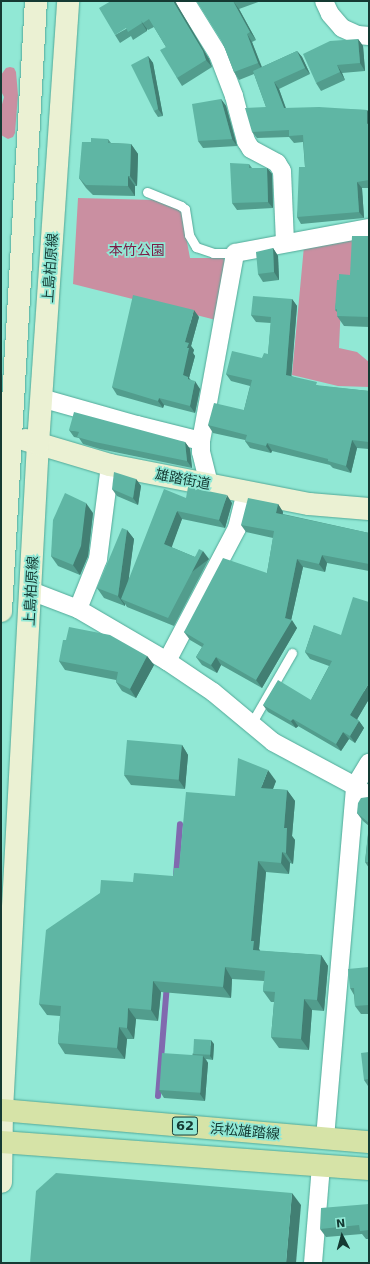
<!DOCTYPE html>
<meta charset="utf-8">
<style>
body{margin:0}
#map{position:relative;width:370px;height:1264px;overflow:hidden;background:#91e8d5;font-family:"DejaVu Sans","Noto Sans JP",sans-serif}
div>[style]{position:absolute}
.green>*{inset:0;background:#ca8fa1}
.stream>*{height:6px;margin:-3px;padding:0 3px;transform-origin:3px;border-radius:3px;background:#8169af}
.roads{filter:drop-shadow(0 0 1px #52a998) drop-shadow(0 0 1px #52a998)}
.lane>*{height:9px;margin:-4.5px;padding:0 4.5px;transform-origin:4.5px;border-radius:4.5px;background:#fff}
.street>*{height:18px;margin:-9px;padding:0 9px;transform-origin:9px;border-radius:9px;background:#fff}
.secondary>*{height:22px;margin:-11px;padding:0 11px;transform-origin:11px;border-radius:11px;background:#ebf1d3}
.primary>*{height:22px;margin:-11px;padding:0 11px;transform-origin:11px;border-radius:11px;background:#d6e3a7}
.wall>*{inset:0;background:#529d8d}
.shaded-wall>*{inset:0;background:#427f73;transform-origin:0 0}
.building>*{inset:0;background:#5fb6a4;transform-origin:0 0}
span{translate:-50% -50%;white-space:nowrap;text-align:center;line-height:1.15;-webkit-text-stroke:3.5px #91e8d5;paint-order:stroke}
.shield-label span{padding:1px 3px;background:#91e8d5;border:1px solid;border-radius:3px;-webkit-text-stroke-width:0}
.shield-label{font-size:13px;color:#153a33;font-weight:700}
.park-label{font-size:14px;color:#7d1b46}
.street-label{font-size:14px;color:#153a33}
.frame{position:absolute;inset:0;border:2px solid #153a33;pointer-events:none}
.north{position:absolute;left:322px;top:1216px;width:40px;height:40px;-webkit-text-stroke:3px #91e8d5;paint-order:stroke;rotate:354deg;font-size:11px;font-weight:700;line-height:16px;text-align:center;color:#153a33}
.north::after{content:'';display:block;margin:auto;width:14px;height:18px;background:#153a33;clip-path:polygon(50% 0,100% 100%,50% 72%,0 100%)}
</style>
<div id="map">
<div class="green">
<i style="clip-path:polygon(10px 67px,14px 68px,16px 72px,18px 95px,15px 133px,13px 137px,8px 139px,1px 135px,1px 108px,4px 97px,1px 91px,1px 75px,6px 68px)"></i>
<i style="clip-path:polygon(78px 198px,155px 200px,181px 210px,190px 258px,224px 258px,227px 270px,216px 320px,73px 284px)"></i>
<i style="clip-path:polygon(369px 235px,354px 281px,342px 281px,339px 348px,357px 352px,369px 362px,369px 387px,338px 386px,292px 375px,304px 246px)"></i>
</div>
<div class="stream">
<i style="left:176px;top:876px;width:52px;rotate:-85.6deg"></i>
<i style="left:158px;top:1096px;width:111px;rotate:-85.4deg"></i>
</div>
<div class="roads">
<div class="lane">
<i style="left:147px;top:192px;width:37px;rotate:22deg"></i>
<i style="left:181px;top:206px;width:5px;rotate:37deg"></i>
<i style="left:185px;top:209px;width:26px;rotate:81deg"></i>
<i style="left:189px;top:235px;width:14px;rotate:60deg"></i>
<i style="left:196px;top:247px;width:18px;rotate:19deg"></i>
<i style="left:213px;top:253px;width:22px"></i>
<i style="left:251px;top:724px;width:82px;rotate:-60deg"></i>
</div>
<div class="street">
<i style="left:185px;top:1px;width:62px;rotate:58.1deg"></i>
<i style="left:218px;top:54px;width:45px;rotate:69.1deg"></i>
<i style="left:234px;top:96px;width:47px;rotate:75.1deg"></i>
<i style="left:246px;top:141px;width:9px;rotate:58deg"></i>
<i style="left:251px;top:149px;width:30px;rotate:28deg"></i>
<i style="left:277px;top:163px;width:9px;rotate:58deg"></i>
<i style="left:282px;top:171px;width:72px;rotate:87.6deg"></i>
<i style="left:324px;top:1px;width:14px;rotate:65deg"></i>
<i style="left:330px;top:14px;width:18px;rotate:49deg"></i>
<i style="left:342px;top:28px;width:17px;rotate:24deg"></i>
<i style="left:358px;top:35px;width:11px;rotate:5deg"></i>
<i style="left:41px;top:398px;width:100px;rotate:15.7deg"></i>
<i style="left:137px;top:425px;width:66px;rotate:14deg"></i>
<i style="left:209px;top:484px;width:33px;rotate:-104deg"></i>
<i style="left:201px;top:452px;width:11px;rotate:-90deg"></i>
<i style="left:201px;top:441px;width:191px;rotate:-79.7deg"></i>
<i style="left:235px;top:253px;width:136px;rotate:-10.6deg"></i>
<i style="left:31px;top:591px;width:50px;rotate:21deg"></i>
<i style="left:78px;top:609px;width:103px;rotate:30.3deg"></i>
<i style="left:167px;top:661px;width:55px;rotate:34deg"></i>
<i style="left:213px;top:692px;width:78px;rotate:39.8deg"></i>
<i style="left:273px;top:742px;width:93px;rotate:28.2deg"></i>
<i style="left:355px;top:786px;width:17px;rotate:36deg"></i>
<i style="left:78px;top:609px;width:54px;rotate:-68.2deg"></i>
<i style="left:98px;top:559px;width:95px;rotate:-82.7deg"></i>
<i style="left:167px;top:661px;width:150px;rotate:-62.2deg"></i>
<i style="left:237px;top:528px;width:38px;rotate:-76deg"></i>
<i style="left:325px;top:1138px;width:353px;rotate:-85.1deg"></i>
<i style="left:355px;top:786px;width:27px;rotate:-59deg"></i>
<i style="left:313px;top:1263px;width:97px;rotate:-85.3deg"></i>
</div>
<div class="secondary">
<i style="left:26px;top:440px;width:88px;rotate:16.6deg"></i>
<i style="left:110px;top:465px;width:203px;rotate:11.1deg"></i>
<i style="left:309px;top:504px;width:60px;rotate:4.8deg"></i>
<i style="left:1px;top:611px;width:611px;rotate:-86.72deg"></i>
<i style="left:1px;top:1182px;width:72px;rotate:-89.2deg"></i>
<i style="left:2px;top:1110px;width:667px;rotate:-86.91deg"></i>
<i style="left:38px;top:444px;width:444px;rotate:-86.1deg"></i>
</div>
<div class="primary">
<i style="left:1px;top:1110px;width:369px;rotate:5deg"></i>
<i style="left:1px;top:1142px;width:369px;rotate:4.2deg"></i>
</div>
</div>
<div class="wall">
<i style="clip-path:polygon(197px 1px,261px 1px,239px 9px,256px 40px,252px 42px,262px 67px,297px 51px,302px 57px,310px 74px,279px 89px,286px 108px,367px 110px,369px 113px,369px 188px,362px 188px,364px 218px,301px 224px,297px 217px,305px 167px,303px 142px,294px 143px,289px 137px,257px 138px,252px 132px,266px 107px,254px 74px,239px 80px,234px 72px,222px 41px)"></i>
<i style="clip-path:polygon(175px 2px,209px 59px,212px 67px,182px 86px,177px 78px,166px 47px,154px 27px,148px 30px,147px 29px,147px 31px,133px 40px,131px 36px,120px 43px,115px 35px)"></i>
<i style="clip-path:polygon(358px 39px,363px 46px,365px 71px,342px 73px,345px 80px,321px 91px,316px 83px)"></i>
<i style="clip-path:polygon(148px 56px,153px 63px,163px 116px,158px 117px,154px 111px)"></i>
<i style="clip-path:polygon(221px 99px,226px 106px,237px 146px,203px 148px,198px 141px)"></i>
<i style="clip-path:polygon(108px 139px,111px 143px,131px 144px,138px 154px,137px 186px,135px 186px,135px 196px,93px 195px,86px 188px,79px 178px,91px 142px)"></i>
<i style="clip-path:polygon(249px 164px,252px 168px,267px 168px,272px 174px,273px 208px,237px 210px,232px 203px)"></i>
<i style="clip-path:polygon(369px 236px,369px 327px,344px 326px,337px 316px,337px 312px,335px 310px,339px 280px,350px 275px)"></i>
<i style="clip-path:polygon(273px 248px,278px 256px,279px 280px,263px 282px,258px 274px)"></i>
<i style="clip-path:polygon(292px 299px,297px 306px,291px 376px,319px 386px,369px 391px,369px 449px,357px 448px,351px 473px,333px 468px,330px 465px,272px 451px,271px 453px,250px 448px,245px 441px,245px 440px,213px 433px,208px 425px,244px 410px,250px 386px,231px 381px,226px 374px,262px 358px,268px 354px,271px 323px,256px 322px,251px 315px)"></i>
<i style="clip-path:polygon(199px 317px,191px 346px,194px 350px,193px 353px,195px 356px,189px 378px,200px 389px,195px 413px,164px 405px,163px 408px,117px 395px,112px 387px)"></i>
<i style="clip-path:polygon(69px 430px,185px 442px,190px 449px,192px 468px,100px 449px,83px 444px,79px 438px,74px 437px)"></i>
<i style="clip-path:polygon(136px 479px,141px 486px,138px 505px,117px 496px,112px 489px)"></i>
<i style="clip-path:polygon(186px 498px,232px 503px,225px 528px,182px 519px,171px 547px,195px 557px,209px 559px,174px 626px,127px 607px,125px 604px,125px 606px,104px 598px,97px 588px,127px 530px,134px 539px,128px 580px)"></i>
<i style="clip-path:polygon(278px 504px,283px 512px,283px 514px,369px 533px,369px 571px,327px 563px,325px 572px,303px 567px,291px 620px,297px 628px,262px 688px,221px 665px,217px 673px,202px 665px,196px 657px,202px 647px,190px 640px,184px 632px,267px 573px,273px 538px,246px 532px,241px 525px)"></i>
<i style="clip-path:polygon(93px 513px,88px 556px,80px 575px,58px 566px,51px 556px)"></i>
<i style="clip-path:polygon(314px 625px,369px 699px,357px 719px,359px 721px,364px 728px,355px 743px,349px 739px,341px 751px,298px 726px,296px 728px,268px 712px,263px 705px,311px 700px,329px 666px,310px 659px,305px 652px)"></i>
<i style="clip-path:polygon(147px 656px,154px 665px,136px 698px,122px 691px,116px 682px,116px 680px,65px 670px,59px 661px)"></i>
<i style="clip-path:polygon(182px 745px,188px 755px,185px 789px,131px 785px,124px 775px)"></i>
<i style="clip-path:polygon(276px 781px,273px 789px,287px 790px,295px 801px,292px 836px,295px 840px,293px 864px,290px 863px,289px 874px,266px 872px,259px 949px,260px 951px,321px 955px,328px 966px,324px 1011px,312px 1010px,309px 1050px,279px 1048px,271px 1037px,274px 1002px,271px 1002px,263px 991px,264px 981px,232px 979px,231px 998px,161px 992px,158px 1021px,136px 1019px,134px 1039px,127px 1039px,125px 1059px,65px 1054px,58px 1043px,60px 1016px,47px 1015px,39px 1004px,133px 882px,173px 876px,235px 796px)"></i>
<i style="clip-path:polygon(369px 797px,369px 868px,365px 862px,369px 826px,363px 821px,357px 813px)"></i>
<i style="clip-path:polygon(369px 967px,369px 1014px,361px 1014px,355px 1006px,354px 995px,350px 988px)"></i>
<i style="clip-path:polygon(214px 1044px,213px 1060px,206px 1059px,208px 1063px,205px 1101px,164px 1098px,159px 1090px,193px 1055px,192px 1054px)"></i>
<i style="clip-path:polygon(369px 1052px,368px 1086px,364px 1080px)"></i>
<i style="clip-path:polygon(369px 1204px,369px 1239px,366px 1239px,362px 1234px,326px 1237px,320px 1229px)"></i>
</div>
<div class="shaded-wall">
<i style="clip-path:polygon(173px 1px,175px 1px,209px 59px,212px 67px,206px 60px)"></i>
<i style="clip-path:polygon(233px 1px,239px 9px,256px 40px,250px 32px)"></i>
<i style="clip-path:polygon(141px 21px,147px 29px,147px 31px,142px 23px)"></i>
<i style="clip-path:polygon(247px 34px,252px 42px,263px 71px,258px 63px)"></i>
<i style="clip-path:polygon(358px 39px,363px 46px,365px 71px,360px 63px)"></i>
<i style="clip-path:polygon(297px 51px,302px 57px,310px 74px,305px 68px)"></i>
<i style="clip-path:polygon(148px 56px,153px 63px,163px 116px,158px 109px)"></i>
<i style="clip-path:polygon(337px 65px,342px 73px,345px 80px,340px 72px)"></i>
<i style="clip-path:polygon(274px 82px,279px 89px,288px 115px,284px 108px)"></i>
<i style="clip-path:polygon(221px 99px,226px 106px,237px 146px,232px 139px)"></i>
<i style="clip-path:polygon(367px 110px,369px 113px,369px 127px,367px 124px)"></i>
<i style="clip-path:polygon(131px 144px,138px 154px,137px 186px,130px 176px)"></i>
<i style="clip-path:polygon(267px 168px,272px 174px,273px 208px,268px 202px)"></i>
<i style="clip-path:polygon(128px 176px,135px 186px,135px 196px,128px 186px)"></i>
<i style="clip-path:polygon(357px 182px,362px 188px,364px 218px,359px 212px)"></i>
<i style="clip-path:polygon(273px 248px,278px 256px,279px 280px,274px 272px)"></i>
<i style="clip-path:polygon(292px 299px,297px 306px,291px 382px,286px 375px)"></i>
<i style="clip-path:polygon(194px 310px,199px 317px,191px 346px,194px 350px,193px 353px,195px 356px,189px 378px,193px 384px,183px 375px,187px 348px,185px 342px)"></i>
<i style="clip-path:polygon(195px 381px,200px 389px,195px 413px,190px 406px)"></i>
<i style="clip-path:polygon(159px 398px,164px 405px,163px 408px,158px 401px)"></i>
<i style="clip-path:polygon(352px 440px,357px 448px,351px 473px,346px 466px)"></i>
<i style="clip-path:polygon(185px 442px,190px 449px,192px 468px,187px 461px)"></i>
<i style="clip-path:polygon(267px 443px,272px 451px,271px 453px,266px 446px)"></i>
<i style="clip-path:polygon(136px 479px,141px 486px,138px 505px,133px 498px)"></i>
<i style="clip-path:polygon(227px 495px,232px 503px,225px 528px,219px 520px)"></i>
<i style="clip-path:polygon(86px 503px,93px 513px,88px 556px,80px 575px,73px 565px)"></i>
<i style="clip-path:polygon(278px 504px,283px 512px,281px 521px,276px 513px)"></i>
<i style="clip-path:polygon(177px 511px,182px 519px,170px 552px,164px 544px)"></i>
<i style="clip-path:polygon(127px 530px,134px 539px,126px 600px,121px 599px,125px 604px,125px 606px,118px 596px)"></i>
<i style="left:203px;top:551px;width:10px;height:76px;rotate:53deg"></i>
<i style="clip-path:polygon(322px 555px,327px 563px,325px 572px,319px 564px)"></i>
<i style="clip-path:polygon(297px 559px,303px 567px,291px 621px,292px 620px,297px 628px,262px 688px,256px 680px,285px 618px)"></i>
<i style="clip-path:polygon(147px 656px,154px 665px,136px 698px,130px 689px)"></i>
<i style="clip-path:polygon(216px 657px,221px 665px,217px 673px,211px 665px)"></i>
<i style="clip-path:polygon(369px 683px,369px 699px,355px 723px,350px 715px)"></i>
<i style="left:293px;top:719px;width:9px;height:3px;rotate:54deg"></i>
<i style="clip-path:polygon(359px 721px,364px 728px,355px 743px,350px 736px)"></i>
<i style="clip-path:polygon(343px 732px,349px 739px,341px 751px,336px 744px)"></i>
<i style="clip-path:polygon(182px 745px,188px 755px,185px 789px,178px 779px)"></i>
<i style="clip-path:polygon(268px 770px,276px 781px,269px 799px,261px 788px)"></i>
<i style="clip-path:polygon(287px 790px,295px 801px,292px 836px,295px 840px,293px 864px,286px 853px,284px 828px)"></i>
<i style="clip-path:polygon(282px 852px,290px 863px,289px 874px,281px 863px)"></i>
<i style="clip-path:polygon(258px 861px,266px 872px,259px 949px,261px 952px,253px 950px,251px 941px)"></i>
<i style="clip-path:polygon(321px 955px,328px 966px,324px 1011px,317px 1000px)"></i>
<i style="clip-path:polygon(225px 967px,232px 979px,231px 998px,223px 987px)"></i>
<i style="clip-path:polygon(153px 981px,161px 992px,158px 1021px,151px 1010px)"></i>
<i style="clip-path:polygon(304px 999px,312px 1010px,309px 1050px,301px 1039px)"></i>
<i style="clip-path:polygon(128px 1008px,136px 1019px,134px 1039px,127px 1028px)"></i>
<i style="clip-path:polygon(119px 1027px,127px 1039px,125px 1059px,117px 1048px)"></i>
<i style="clip-path:polygon(211px 1040px,214px 1044px,213px 1060px,210px 1056px)"></i>
<i style="clip-path:polygon(203px 1056px,208px 1063px,205px 1101px,200px 1094px)"></i>
<i style="clip-path:polygon(292px 1193px,301px 1205px,296px 1263px,286px 1263px)"></i>
</div>
<div class="building">
<i style="clip-path:polygon(111px 1px,173px 1px,203px 51px,206px 60px,177px 78px,160px 50px,166px 47px,149px 19px,143px 23px,141px 21px,142px 23px,128px 32px,126px 28px,115px 35px,99px 8px)"></i>
<i style="clip-path:polygon(197px 1px,234px 1px,233px 1px,250px 32px,247px 34px,258px 63px,234px 72px,222px 41px)"></i>
<i style="clip-path:polygon(358px 39px,360px 63px,337px 65px,340px 72px,316px 83px,303px 54px,330px 41px)"></i>
<i style="clip-path:polygon(297px 51px,305px 68px,274px 82px,284px 108px,319px 107px,367px 110px,367px 124px,369px 123px,369px 180px,357px 182px,359px 212px,297px 217px,299px 167px,305px 167px,303px 135px,289px 136px,289px 130px,252px 132px,245px 108px,266px 107px,253px 71px)"></i>
<i style="clip-path:polygon(148px 56px,158px 109px,154px 111px,131px 65px)"></i>
<i style="clip-path:polygon(221px 99px,232px 139px,198px 141px,192px 104px)"></i>
<i style="clip-path:polygon(91px 138px,108px 139px,108px 143px,131px 144px,130px 176px,128px 176px,128px 186px,86px 185px,79px 178px,82px 142px,91px 142px)"></i>
<i style="clip-path:polygon(230px 163px,249px 164px,249px 168px,267px 168px,268px 202px,232px 203px)"></i>
<i style="clip-path:polygon(352px 236px,369px 236px,369px 317px,337px 316px,337px 309px,335px 310px,337px 280px,339px 280px,339px 274px,350px 275px)"></i>
<i style="clip-path:polygon(273px 248px,274px 272px,258px 274px,256px 252px)"></i>
<i style="clip-path:polygon(133px 295px,194px 310px,185px 342px,189px 343px,187px 348px,189px 348px,183px 375px,188px 377px,188px 379px,195px 381px,190px 406px,159px 398px,158px 401px,112px 387px)"></i>
<i style="clip-path:polygon(253px 296px,292px 299px,286px 375px,317px 382px,316px 385px,369px 391px,369px 442px,352px 440px,346px 466px,328px 461px,328px 459px,267px 443px,266px 446px,245px 441px,247px 435px,208px 425px,214px 403px,244px 410px,252px 380px,226px 374px,232px 351px,262px 358px,264px 353px,268px 354px,271px 317px,251px 315px)"></i>
<i style="clip-path:polygon(74px 412px,185px 442px,187px 461px,95px 442px,77px 437px,79px 432px,69px 430px)"></i>
<i style="clip-path:polygon(114px 472px,136px 479px,133px 498px,112px 489px)"></i>
<i style="clip-path:polygon(188px 487px,227px 495px,219px 520px,177px 511px,164px 544px,195px 557px,199px 549px,203px 551px,168px 618px,121px 599px,164px 489px,186px 498px)"></i>
<i style="clip-path:polygon(65px 493px,86px 503px,81px 546px,73px 565px,51px 556px,53px 520px)"></i>
<i style="clip-path:polygon(248px 498px,278px 504px,276px 513px,369px 533px,369px 564px,322px 555px,319px 564px,297px 559px,285px 618px,292px 620px,256px 680px,216px 657px,211px 665px,196px 657px,204px 644px,184px 632px,223px 558px,267px 573px,274px 531px,241px 525px)"></i>
<i style="clip-path:polygon(122px 528px,127px 530px,118px 596px,97px 588px)"></i>
<i style="clip-path:polygon(353px 597px,369px 602px,369px 683px,350px 715px,359px 721px,350px 736px,343px 732px,336px 744px,293px 719px,291px 721px,263px 705px,278px 680px,311px 700px,332px 661px,305px 652px,314px 625px,341px 635px)"></i>
<i style="clip-path:polygon(69px 627px,110px 635px,147px 656px,130px 689px,116px 682px,118px 672px,59px 661px,63px 640px,66px 640px)"></i>
<i style="left:127px;top:740px;width:55px;height:35px;rotate:5deg"></i>
<i style="clip-path:polygon(238px 758px,268px 770px,261px 788px,287px 790px,284px 828px,287px 828px,286px 853px,282px 852px,281px 863px,258px 861px,251px 941px,254px 941px,253px 950px,321px 955px,317px 1000px,304px 999px,301px 1039px,271px 1037px,275px 992px,263px 991px,265px 971px,225px 967px,223px 987px,153px 981px,151px 1010px,128px 1008px,127px 1028px,119px 1027px,117px 1048px,58px 1043px,61px 1006px,39px 1004px,46px 930px,100px 893px,101px 880px,133px 882px,134px 873px,173px 876px,174px 868px,179px 868px,186px 792px,235px 796px)"></i>
<i style="clip-path:polygon(368px 797px,369px 797px,369px 823px,357px 813px,358px 803px,361px 798px)"></i>
<i style="clip-path:polygon(369px 824px,369px 862px,365px 862px)"></i>
<i style="clip-path:polygon(369px 967px,369px 1005px,355px 1006px,354px 988px,350px 988px,348px 969px)"></i>
<i style="left:194px;top:1039px;width:17px;height:15px;rotate:3deg"></i>
<i style="clip-path:polygon(369px 1052px,369px 1095px,368px 1079px,364px 1080px,361px 1053px)"></i>
<i style="left:162px;top:1053px;width:41px;height:37px;rotate:4deg"></i>
<i style="clip-path:polygon(56px 1173px,292px 1193px,286px 1263px,30px 1263px,36px 1191px)"></i>
<i style="clip-path:polygon(369px 1204px,369px 1230px,360px 1231px,359px 1225px,320px 1229px,321px 1208px)"></i>
</div>
<div class="shield-label">
<span style="left:185px;top:1126px">62</span>
</div>
<div class="park-label">
<span style="left:137px;top:250px">本竹公園</span>
</div>
<div class="street-label">
<span style="left:50px;top:268px;rotate:-86deg">上島柏原線</span>
<span style="left:183px;top:479px;rotate:11deg">雄踏街道</span>
<span style="left:31px;top:591px;rotate:-87deg">上島柏原線</span>
<span style="left:245px;top:1131px;rotate:5deg">浜松雄踏線</span>
</div>
<div class="frame"></div>
<div class="north">N</div>
</div>
